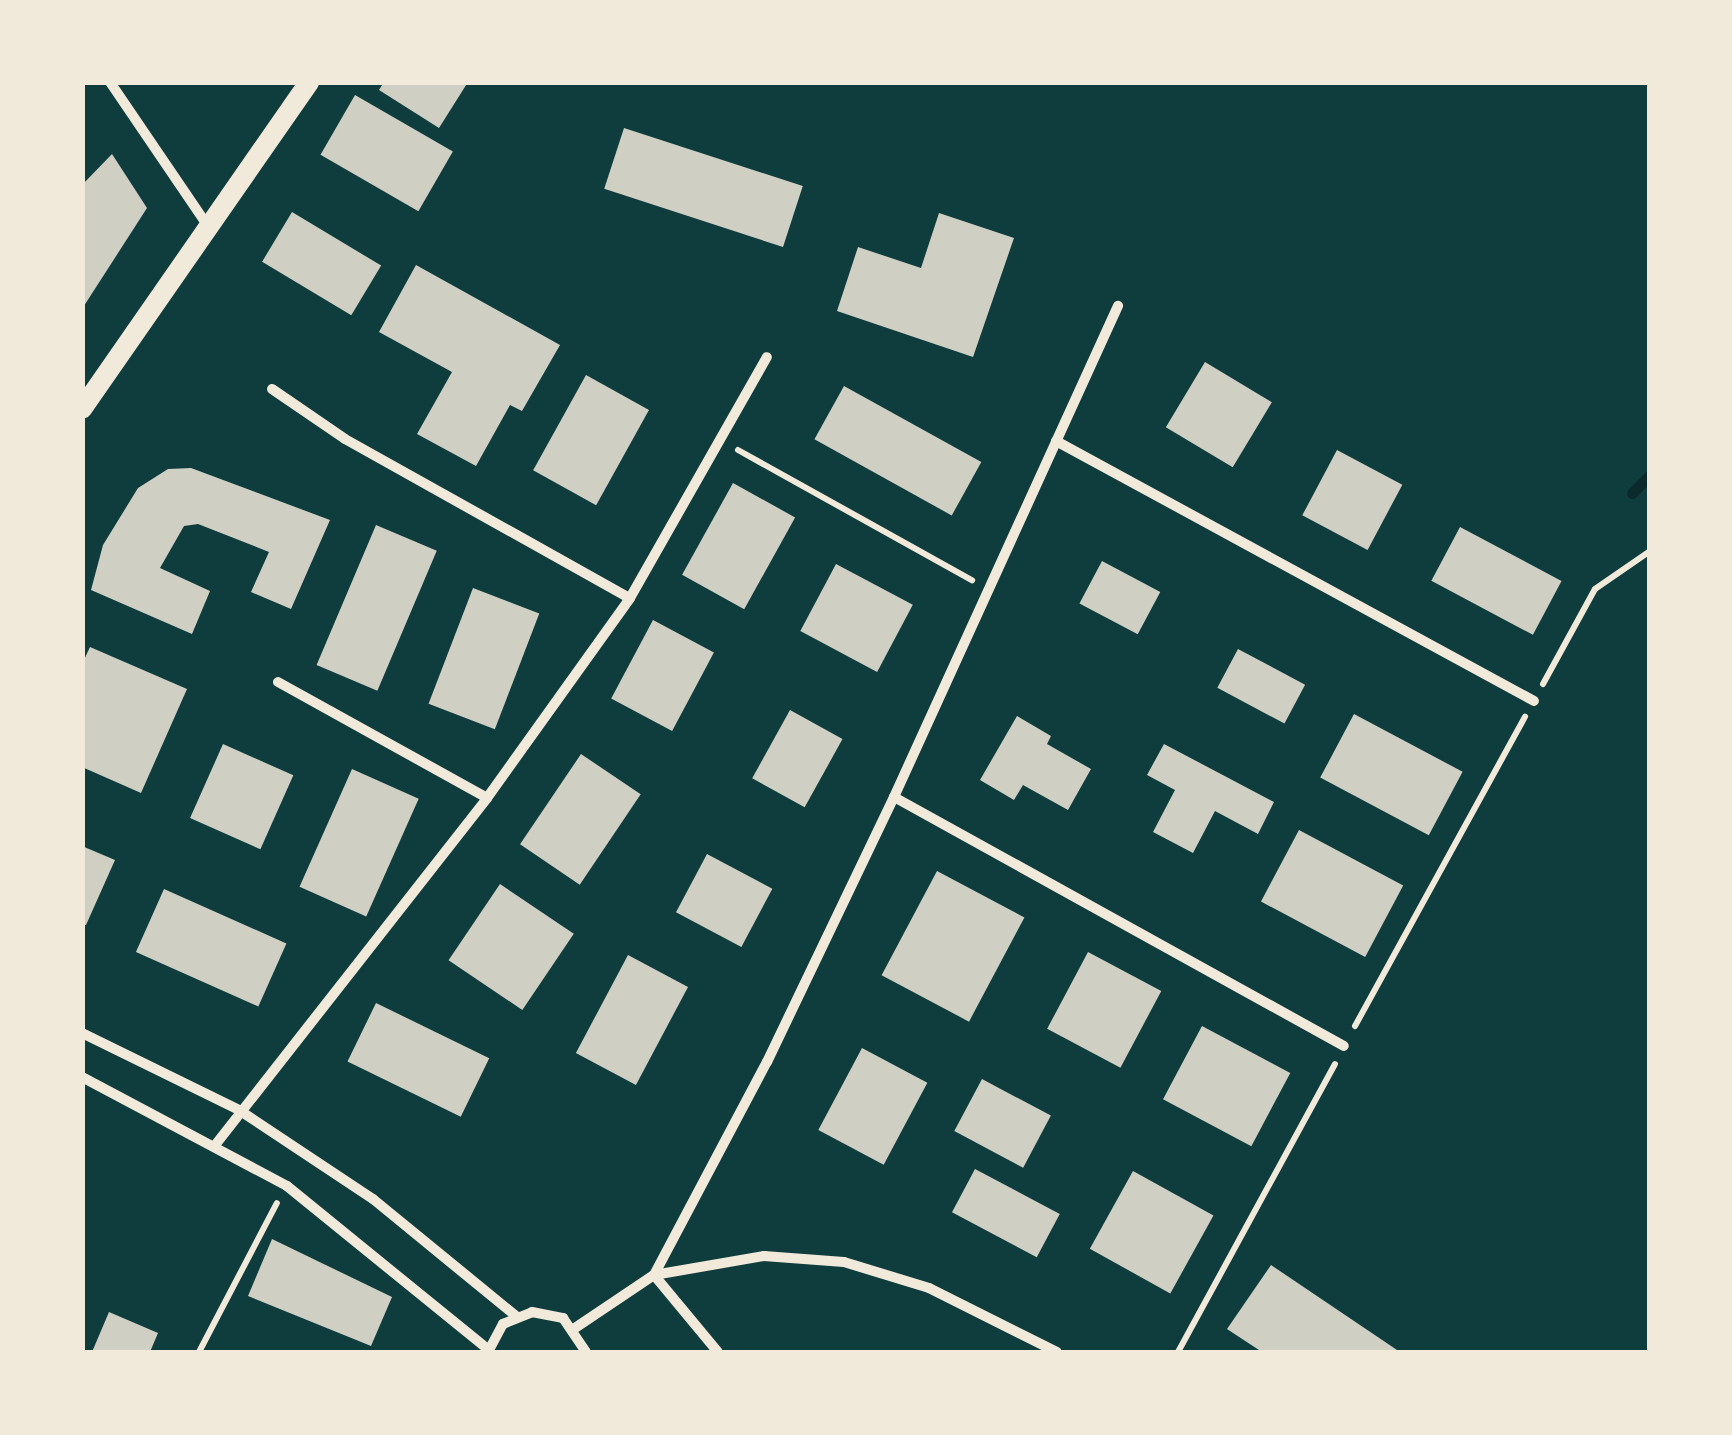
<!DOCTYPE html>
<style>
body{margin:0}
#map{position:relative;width:1732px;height:1435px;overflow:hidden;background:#0f3d3e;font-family:"DejaVu Sans",sans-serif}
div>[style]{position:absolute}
.stream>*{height:11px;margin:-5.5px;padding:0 5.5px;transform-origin:5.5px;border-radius:5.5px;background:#0a2a2b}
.building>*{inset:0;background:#cfcfc3;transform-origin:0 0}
.path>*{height:6px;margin:-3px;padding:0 3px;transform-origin:3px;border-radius:3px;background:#f1e9da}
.minor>*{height:10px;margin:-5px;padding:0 5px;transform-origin:5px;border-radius:5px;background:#f1e9da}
.secondary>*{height:20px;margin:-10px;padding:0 10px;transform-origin:10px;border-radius:10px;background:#f1e9da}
span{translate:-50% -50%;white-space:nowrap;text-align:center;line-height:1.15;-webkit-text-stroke:9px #f1e9da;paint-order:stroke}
.frame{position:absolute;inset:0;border:85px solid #f1e9da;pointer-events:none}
</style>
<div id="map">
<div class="stream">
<i style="left:1632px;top:493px;width:25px;rotate:-45deg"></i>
</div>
<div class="building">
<i style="clip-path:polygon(384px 82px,468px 82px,439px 128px,379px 90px)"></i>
<i style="left:355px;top:95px;width:113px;height:69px;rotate:30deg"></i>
<i style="left:624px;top:128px;width:188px;height:64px;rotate:18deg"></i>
<i style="clip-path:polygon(112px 154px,147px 208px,82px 309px,82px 185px)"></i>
<i style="left:292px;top:212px;width:104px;height:58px;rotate:31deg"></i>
<i style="clip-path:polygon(939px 213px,1014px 238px,973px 357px,837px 311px,858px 247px,921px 268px)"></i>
<i style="clip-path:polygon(416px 265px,560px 345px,522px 411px,510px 405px,476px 466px,417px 434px,452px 372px,379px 332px)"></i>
<i style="left:1205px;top:362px;width:78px;height:76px;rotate:31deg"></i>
<i style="left:586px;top:375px;width:72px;height:109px;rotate:29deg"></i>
<i style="left:844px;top:386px;width:157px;height:61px;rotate:29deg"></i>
<i style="left:1337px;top:450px;width:74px;height:74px;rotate:28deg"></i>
<i style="clip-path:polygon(191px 468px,330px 520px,291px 609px,251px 592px,269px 552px,198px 524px,184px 526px,160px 568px,210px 591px,192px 634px,91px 590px,103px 545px,138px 488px,168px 469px)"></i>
<i style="left:733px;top:483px;width:71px;height:105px;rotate:29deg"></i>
<i style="left:376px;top:525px;width:66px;height:152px;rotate:23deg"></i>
<i style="left:1460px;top:527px;width:115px;height:61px;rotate:28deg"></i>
<i style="left:1102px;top:561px;width:66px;height:48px;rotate:28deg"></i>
<i style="left:836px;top:564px;width:87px;height:76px;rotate:28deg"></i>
<i style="left:473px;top:588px;width:71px;height:124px;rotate:21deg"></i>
<i style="left:653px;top:620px;width:69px;height:89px;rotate:28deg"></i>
<i style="clip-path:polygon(90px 647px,187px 689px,141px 793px,82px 767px,82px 664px)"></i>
<i style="left:1238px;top:649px;width:76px;height:44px;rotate:28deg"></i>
<i style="left:790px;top:710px;width:60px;height:78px;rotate:29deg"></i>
<i style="left:1354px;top:714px;width:123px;height:72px;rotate:28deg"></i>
<i style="clip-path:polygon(1017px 716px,1051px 736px,1047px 744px,1091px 769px,1068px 810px,1023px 785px,1014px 800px,980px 780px)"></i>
<i style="left:223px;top:744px;width:77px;height:81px;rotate:24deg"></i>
<i style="clip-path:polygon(1164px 744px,1274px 802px,1258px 834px,1215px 811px,1193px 853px,1153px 832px,1175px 790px,1147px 775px)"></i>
<i style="left:581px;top:754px;width:72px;height:109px;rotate:34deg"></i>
<i style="left:352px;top:769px;width:73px;height:129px;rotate:24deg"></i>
<i style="left:1299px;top:830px;width:118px;height:81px;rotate:28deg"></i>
<i style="clip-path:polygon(82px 846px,115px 860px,86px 925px,82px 924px)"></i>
<i style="left:707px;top:854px;width:74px;height:66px;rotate:28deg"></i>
<i style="left:937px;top:871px;width:99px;height:118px;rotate:28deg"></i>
<i style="left:500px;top:884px;width:89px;height:92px;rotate:34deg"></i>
<i style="left:164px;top:889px;width:134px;height:69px;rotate:24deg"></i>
<i style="left:1088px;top:952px;width:83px;height:87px;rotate:28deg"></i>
<i style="left:628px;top:955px;width:68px;height:111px;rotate:28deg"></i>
<i style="left:376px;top:1003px;width:126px;height:65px;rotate:26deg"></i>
<i style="left:1202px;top:1026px;width:100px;height:83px;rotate:28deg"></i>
<i style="left:862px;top:1048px;width:74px;height:93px;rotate:28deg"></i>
<i style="left:982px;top:1079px;width:78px;height:59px;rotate:28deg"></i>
<i style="left:975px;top:1169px;width:96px;height:49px;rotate:28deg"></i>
<i style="left:1133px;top:1171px;width:92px;height:89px;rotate:29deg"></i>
<i style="clip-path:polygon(272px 1239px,392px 1297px,371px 1346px,248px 1296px)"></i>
<i style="clip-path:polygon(1271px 1265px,1400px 1352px,1262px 1352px,1227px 1329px)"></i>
<i style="clip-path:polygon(109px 1312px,158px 1333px,150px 1352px,92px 1352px)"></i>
</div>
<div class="path">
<i style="left:738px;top:450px;width:268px;rotate:29.1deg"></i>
<i style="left:1543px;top:684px;width:108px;rotate:-61.3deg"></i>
<i style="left:1595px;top:589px;width:67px;rotate:-34.6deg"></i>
<i style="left:1355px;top:1026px;width:353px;rotate:-61.2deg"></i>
<i style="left:199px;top:1352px;width:168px;rotate:-62.4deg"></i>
<i style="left:1178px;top:1352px;width:328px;rotate:-61.4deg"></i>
</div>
<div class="minor">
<i style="left:110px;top:82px;width:178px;rotate:55.8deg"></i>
<i style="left:272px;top:389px;width:88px;rotate:34.4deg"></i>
<i style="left:345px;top:439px;width:326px;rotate:29.2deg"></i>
<i style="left:1056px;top:441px;width:544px;rotate:28.54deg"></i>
<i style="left:278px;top:682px;width:239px;rotate:29deg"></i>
<i style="left:894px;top:797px;width:514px;rotate:28.96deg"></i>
<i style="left:82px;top:1033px;width:175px;rotate:26.1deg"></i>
<i style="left:239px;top:1110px;width:161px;rotate:33.6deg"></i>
<i style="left:373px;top:1199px;width:185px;rotate:39.3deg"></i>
<i style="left:82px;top:1077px;width:232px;rotate:28deg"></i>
<i style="left:287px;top:1186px;width:260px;rotate:39.1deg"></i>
<i style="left:216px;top:1144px;width:439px;rotate:-51.9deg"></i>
<i style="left:487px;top:798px;width:246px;rotate:-54.4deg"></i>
<i style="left:630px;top:598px;width:277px;rotate:-60.4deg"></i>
<i style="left:654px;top:1275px;width:112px;rotate:-9.8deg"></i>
<i style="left:764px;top:1256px;width:80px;rotate:4.3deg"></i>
<i style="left:844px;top:1262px;width:89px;rotate:17deg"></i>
<i style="left:929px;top:1288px;width:143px;rotate:26.6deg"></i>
<i style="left:654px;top:1275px;width:100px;rotate:50.3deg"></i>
<i style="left:575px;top:1328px;width:95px;rotate:-33.9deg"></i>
<i style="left:654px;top:1275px;width:241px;rotate:-62.1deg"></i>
<i style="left:767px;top:1062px;width:294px;rotate:-64.4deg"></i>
<i style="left:894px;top:797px;width:540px;rotate:-65.48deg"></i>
<i style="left:488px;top:1352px;width:32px;rotate:-62deg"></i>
<i style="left:503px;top:1324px;width:31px;rotate:-22deg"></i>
<i style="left:532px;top:1312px;width:32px;rotate:11deg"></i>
<i style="left:563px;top:1318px;width:41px;rotate:55.9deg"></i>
</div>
<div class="secondary">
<i style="left:82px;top:409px;width:398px;rotate:-55.2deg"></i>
</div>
<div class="frame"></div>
</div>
